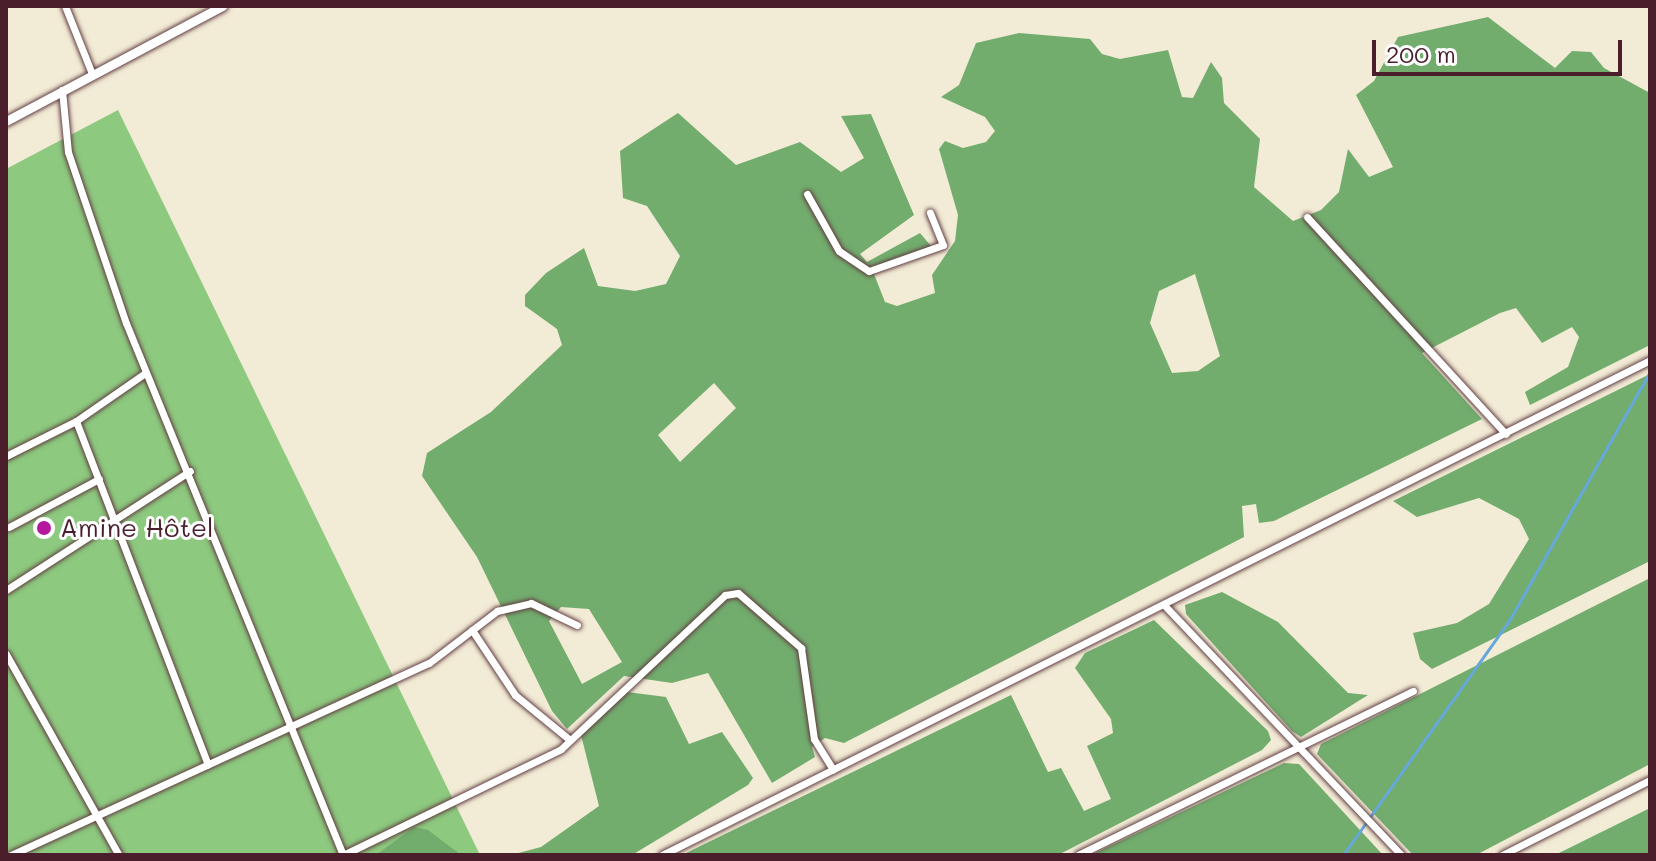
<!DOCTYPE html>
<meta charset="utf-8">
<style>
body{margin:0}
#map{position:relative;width:1656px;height:861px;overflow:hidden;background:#f2ebd5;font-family:Mali,sans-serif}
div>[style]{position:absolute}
.green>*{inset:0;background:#8dc97f}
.forest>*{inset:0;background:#72ad6e}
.stream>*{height:3px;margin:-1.5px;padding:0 1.5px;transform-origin:1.5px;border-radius:1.5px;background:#67a8db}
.roads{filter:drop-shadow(0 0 2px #633e44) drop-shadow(0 0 2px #633e44)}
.minor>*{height:7px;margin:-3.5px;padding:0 3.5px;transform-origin:3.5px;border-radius:3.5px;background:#fff}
.tertiary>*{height:9px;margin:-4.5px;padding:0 4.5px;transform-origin:4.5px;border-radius:4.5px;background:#fff}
.dots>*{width:22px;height:22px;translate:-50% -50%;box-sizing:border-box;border:4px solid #fff;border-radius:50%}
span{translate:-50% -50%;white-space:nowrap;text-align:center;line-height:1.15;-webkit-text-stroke:6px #fff;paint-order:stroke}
.poi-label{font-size:26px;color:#4a1f2b}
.left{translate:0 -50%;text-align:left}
.frame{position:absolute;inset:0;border:8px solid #4a1f2b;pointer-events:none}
.scale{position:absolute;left:1372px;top:40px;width:250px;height:36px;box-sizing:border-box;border:4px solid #4a1f2b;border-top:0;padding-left:10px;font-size:24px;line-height:28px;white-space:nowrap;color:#4a1f2b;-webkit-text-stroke:6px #fff;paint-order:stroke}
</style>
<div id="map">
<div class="green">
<i style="clip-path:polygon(118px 110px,480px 855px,6px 855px,6px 169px)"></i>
</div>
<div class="forest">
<i style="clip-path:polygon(evenodd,1488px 17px,1555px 68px,1572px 51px,1591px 52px,1604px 68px,1650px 93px,1650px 345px,1530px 405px,1525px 392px,1568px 367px,1579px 337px,1572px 327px,1542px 343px,1516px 308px,1500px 313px,1422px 353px,1482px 419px,1274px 521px,1259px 523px,1256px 504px,1242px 506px,1244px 537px,844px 743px,825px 738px,812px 747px,815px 757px,772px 783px,708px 673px,672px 683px,624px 676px,567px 729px,552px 711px,477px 557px,422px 476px,427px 453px,491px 412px,562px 345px,557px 329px,525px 306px,525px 295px,546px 273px,584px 248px,598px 286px,635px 291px,666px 284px,680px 256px,647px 206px,623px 198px,620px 151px,678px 113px,736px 165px,800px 142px,841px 172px,864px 158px,841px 116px,871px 114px,914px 215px,860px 254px,867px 262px,920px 233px,931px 246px,874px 274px,885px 302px,897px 306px,935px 293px,932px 275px,955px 241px,958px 215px,939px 149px,945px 141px,963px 148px,986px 142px,995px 131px,985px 117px,941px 97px,959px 85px,976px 43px,1019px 33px,1090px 39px,1102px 54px,1120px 59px,1168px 50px,1182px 97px,1193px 98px,1211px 62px,1222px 78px,1224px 103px,1260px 139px,1254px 187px,1293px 221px,1321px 210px,1339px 192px,1348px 149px,1369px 177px,1393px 167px,1356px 95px,1374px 81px,1398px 37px,1488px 17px,1195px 274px,1220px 356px,1198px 371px,1172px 373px,1150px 323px,1159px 291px,1195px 274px,1488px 17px,714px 383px,736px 408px,680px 462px,658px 435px,714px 383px,1488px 17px,561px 607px,589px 609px,622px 662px,582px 684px,549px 621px,561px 607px)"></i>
<i style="clip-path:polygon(1650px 374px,1650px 561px,1432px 669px,1420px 659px,1413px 633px,1457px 623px,1489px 604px,1529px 539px,1519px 519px,1479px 498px,1417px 517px,1393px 501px)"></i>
<i style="clip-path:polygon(1650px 578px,1650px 764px,1476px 855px,1413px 855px,1317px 754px,1321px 744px)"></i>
<i style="clip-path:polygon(1222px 592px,1278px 622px,1348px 693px,1368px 695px,1301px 737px,1292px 731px,1186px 614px,1185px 605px)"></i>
<i style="clip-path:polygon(1154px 620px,1268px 731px,1271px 740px,1262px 750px,1058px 855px,682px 855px,1011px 695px,1048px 772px,1061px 768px,1084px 811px,1111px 799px,1087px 746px,1113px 733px,1111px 719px,1075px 668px,1085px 653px)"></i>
<i style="clip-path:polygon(627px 692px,666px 697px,689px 744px,722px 732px,753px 778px,748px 785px,632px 855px,511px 855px,541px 847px,599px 806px,581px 735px)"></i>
<i style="clip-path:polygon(1284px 763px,1299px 764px,1383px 855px,1091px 855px)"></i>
<i style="clip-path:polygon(1650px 808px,1650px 855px,1555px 855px)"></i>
<i style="clip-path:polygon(414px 827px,428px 830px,461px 855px,376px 855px)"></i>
</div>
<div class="stream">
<i style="left:1343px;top:855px;width:289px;rotate:-54.7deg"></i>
<i style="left:1510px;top:619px;width:284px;rotate:-60.5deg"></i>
</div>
<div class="roads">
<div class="minor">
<i style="left:65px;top:6px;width:73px;rotate:68.3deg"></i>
<i style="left:62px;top:90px;width:62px;rotate:84.5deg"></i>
<i style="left:68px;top:152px;width:181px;rotate:71.3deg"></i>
<i style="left:126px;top:323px;width:575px;rotate:67.81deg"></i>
<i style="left:807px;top:194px;width:65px;rotate:60.7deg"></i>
<i style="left:839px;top:251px;width:36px;rotate:34deg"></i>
<i style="left:869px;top:271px;width:78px;rotate:-19.4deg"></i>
<i style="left:943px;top:245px;width:35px;rotate:-112deg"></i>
<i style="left:1307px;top:217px;width:294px;rotate:47.5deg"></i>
<i style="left:76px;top:421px;width:368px;rotate:69deg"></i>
<i style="left:6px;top:456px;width:78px;rotate:-26.6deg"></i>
<i style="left:76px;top:421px;width:84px;rotate:-34.8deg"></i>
<i style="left:9px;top:527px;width:102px;rotate:-28.1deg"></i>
<i style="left:6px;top:590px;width:219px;rotate:-32.9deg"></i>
<i style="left:1165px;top:606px;width:343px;rotate:46.5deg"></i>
<i style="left:472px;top:630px;width:78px;rotate:56.5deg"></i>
<i style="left:515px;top:695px;width:71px;rotate:39.3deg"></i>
<i style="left:6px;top:654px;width:231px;rotate:60.7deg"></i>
<i style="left:11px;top:855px;width:460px;rotate:-24.7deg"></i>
<i style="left:429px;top:663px;width:86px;rotate:-37.4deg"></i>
<i style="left:497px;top:611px;width:35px;rotate:-13deg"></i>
<i style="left:531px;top:603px;width:51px;rotate:25.6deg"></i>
<i style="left:343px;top:855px;width:242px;rotate:-25.9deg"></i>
<i style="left:561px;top:749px;width:225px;rotate:-43.2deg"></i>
<i style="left:725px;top:595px;width:13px;rotate:-9deg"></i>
<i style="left:738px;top:593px;width:84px;rotate:41.1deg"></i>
<i style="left:801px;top:648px;width:92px;rotate:81.9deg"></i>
<i style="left:814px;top:739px;width:36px;rotate:58deg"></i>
<i style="left:662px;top:855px;width:1105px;rotate:-26.61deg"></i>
<i style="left:1078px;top:855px;width:373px;rotate:-26.1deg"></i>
<i style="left:1502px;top:855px;width:166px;rotate:-26.9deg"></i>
</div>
<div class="tertiary">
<i style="left:6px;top:121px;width:245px;rotate:-28deg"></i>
</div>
</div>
<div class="dots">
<i style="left:44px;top:528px;background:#b5179e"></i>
</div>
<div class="poi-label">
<span class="left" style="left:60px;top:528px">Amine Hôtel</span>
</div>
<div class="frame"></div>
<div class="scale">200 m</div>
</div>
